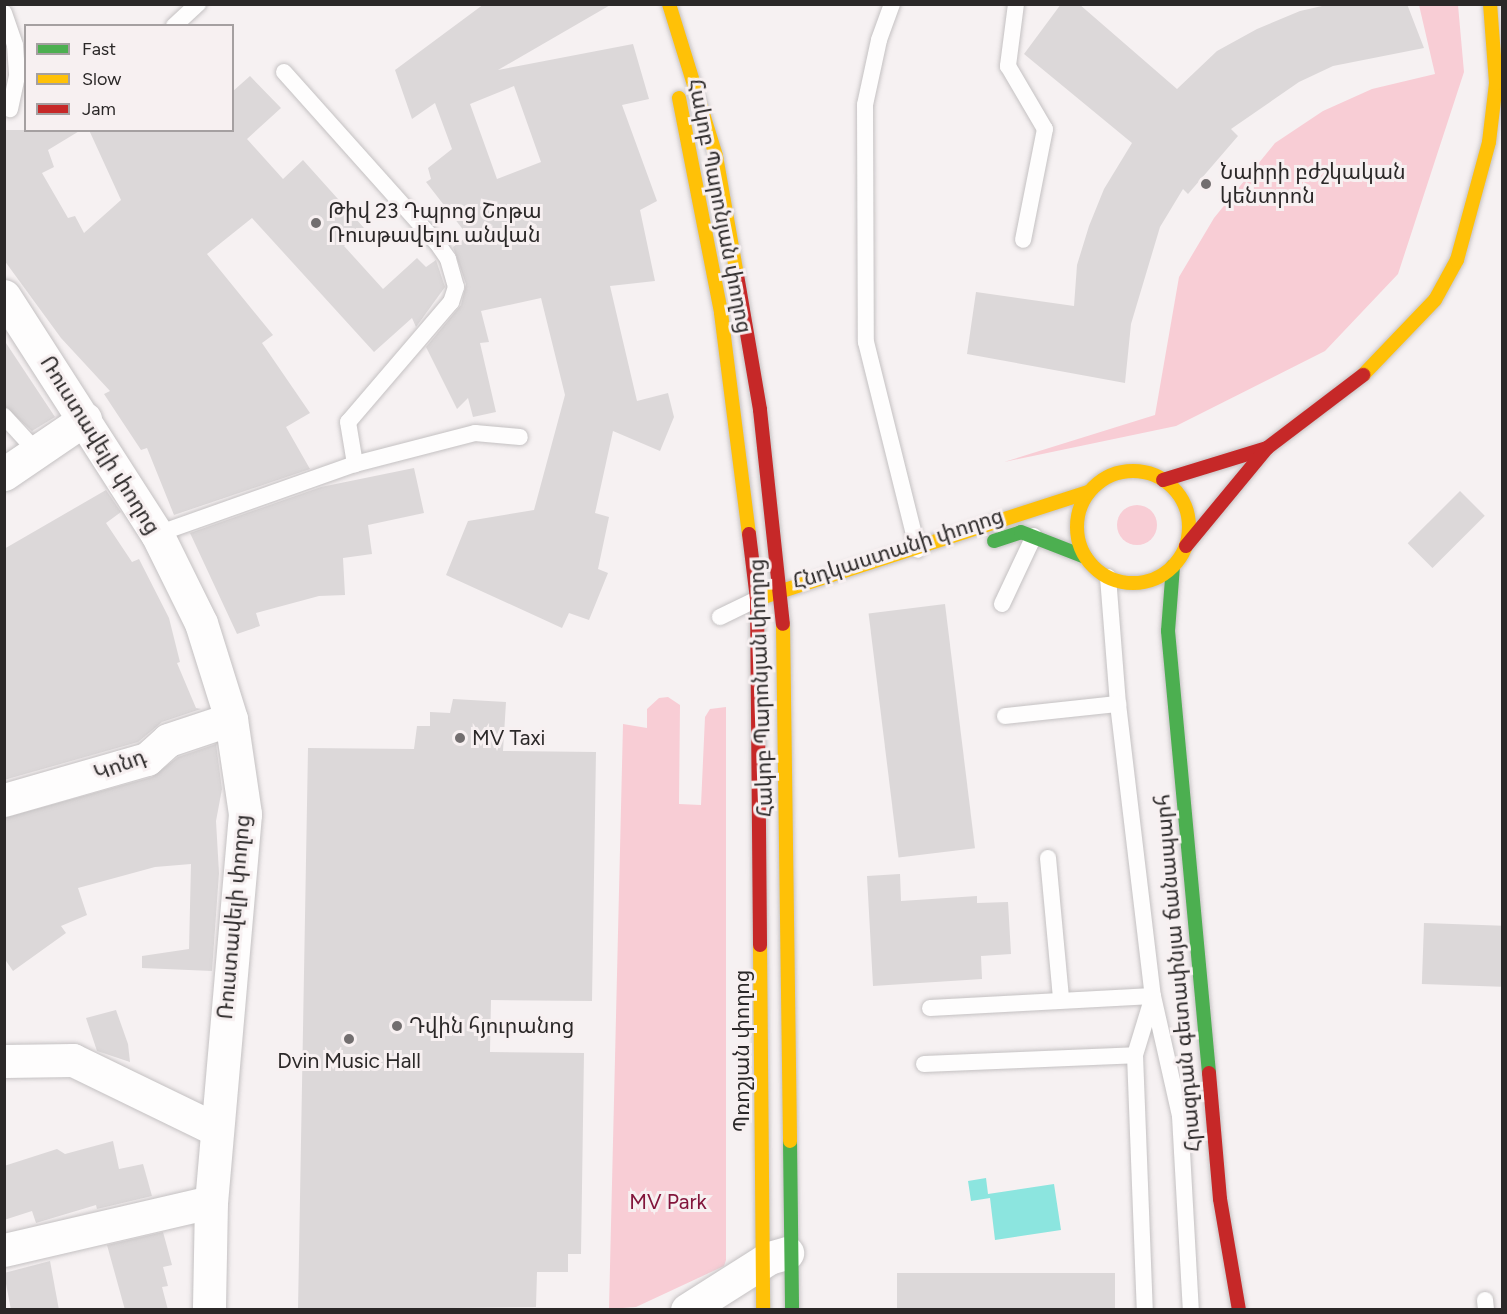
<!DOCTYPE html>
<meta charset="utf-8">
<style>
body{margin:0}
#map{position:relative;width:1507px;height:1314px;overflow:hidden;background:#f6f1f2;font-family:Figtree,"Noto Sans Armenian",sans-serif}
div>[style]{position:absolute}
.green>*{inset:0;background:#f8cdd5}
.round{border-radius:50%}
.water>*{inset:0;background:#8ce5df}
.building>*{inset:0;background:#dcd8d9;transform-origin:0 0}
.roads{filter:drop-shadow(0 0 2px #c4c1c2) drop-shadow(0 0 2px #c4c1c2)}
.lane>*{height:16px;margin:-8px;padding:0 8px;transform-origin:8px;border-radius:8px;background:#fefdfd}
.street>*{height:33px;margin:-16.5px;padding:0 16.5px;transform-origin:16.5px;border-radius:16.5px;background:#fefdfd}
.fast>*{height:14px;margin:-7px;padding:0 7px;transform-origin:7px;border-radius:7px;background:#4caf50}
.slow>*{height:14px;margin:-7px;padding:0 7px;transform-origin:7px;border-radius:7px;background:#ffc107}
.slow>.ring{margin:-7px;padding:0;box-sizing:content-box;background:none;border:14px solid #ffc107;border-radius:50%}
.jam>*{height:14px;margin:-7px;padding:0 7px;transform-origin:7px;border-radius:7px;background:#c62828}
.dots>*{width:16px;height:16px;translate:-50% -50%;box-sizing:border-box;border:3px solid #f7f0f1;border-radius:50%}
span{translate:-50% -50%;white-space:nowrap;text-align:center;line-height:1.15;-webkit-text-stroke:6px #f7f0f1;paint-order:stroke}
.poi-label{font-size:21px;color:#2b2828}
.left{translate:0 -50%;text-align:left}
.street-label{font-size:21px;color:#2b2828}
.park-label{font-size:21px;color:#82153b}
.frame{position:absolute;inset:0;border:6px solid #2b2828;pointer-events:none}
.legend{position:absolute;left:24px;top:24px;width:210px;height:108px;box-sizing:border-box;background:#f7f0f1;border:2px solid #a5a0a1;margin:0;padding:8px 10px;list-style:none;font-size:18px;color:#2b2828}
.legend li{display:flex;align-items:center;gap:12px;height:30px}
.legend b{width:30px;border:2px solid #a5a0a1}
</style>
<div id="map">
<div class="green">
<i style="clip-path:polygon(1419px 5px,1458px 5px,1464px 72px,1398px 274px,1325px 351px,1176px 426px,1004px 462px,1155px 415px,1179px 277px,1214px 218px,1275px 143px,1323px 111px,1372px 89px,1435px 74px)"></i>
<i class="round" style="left:1117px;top:505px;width:40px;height:40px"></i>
<i style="clip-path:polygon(668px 697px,680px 705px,679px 804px,701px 805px,705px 717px,710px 709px,726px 707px,726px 1260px,724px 1266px,636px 1307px,609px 1309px,623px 724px,647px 728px,647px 709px,659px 698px)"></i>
</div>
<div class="water">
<i style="clip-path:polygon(986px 1178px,988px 1194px,1054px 1184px,1061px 1230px,995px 1240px,990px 1198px,971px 1201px,968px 1181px)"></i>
</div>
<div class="building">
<i style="clip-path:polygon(evenodd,484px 4px,612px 4px,498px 70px,633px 44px,649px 99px,622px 105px,657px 201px,640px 210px,655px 281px,610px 286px,637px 401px,668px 393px,674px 417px,660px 451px,613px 431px,595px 513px,609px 517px,598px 569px,608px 573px,589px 620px,569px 613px,562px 628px,446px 575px,468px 521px,534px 510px,565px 395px,541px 298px,481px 311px,489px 342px,480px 343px,496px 412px,473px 417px,468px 398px,457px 409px,426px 347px,461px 305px,466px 284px,453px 247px,468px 236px,426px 182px,431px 179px,428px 168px,452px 149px,435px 103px,412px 119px,395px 70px,484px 4px,514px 86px,541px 162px,497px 179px,470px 104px,514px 86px)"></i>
<i style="clip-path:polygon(1061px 4px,1079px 4px,1177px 89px,1217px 51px,1257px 29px,1300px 11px,1331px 4px,1407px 4px,1424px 48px,1333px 66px,1299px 82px,1231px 129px,1238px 136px,1188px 194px,1183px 189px,1160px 227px,1131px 324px,1125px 383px,967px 354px,976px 292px,1074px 306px,1077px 265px,1089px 226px,1104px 189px,1132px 143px,1024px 54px)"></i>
<i style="clip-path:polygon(250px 76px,281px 108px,247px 139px,283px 179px,303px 160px,364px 228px,344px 246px,383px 289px,417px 258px,426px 267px,436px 260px,445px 287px,416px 327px,412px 318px,374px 352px,252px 218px,207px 254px,273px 335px,262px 343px,310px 413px,286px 427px,310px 469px,174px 515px,147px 448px,141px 450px,104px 394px,110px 391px,61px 338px,4px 260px,4px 130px,81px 130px,48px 150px,54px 167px,42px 173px,68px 218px,75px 216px,84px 233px,121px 200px,89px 130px,232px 130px,232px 92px)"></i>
<i style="clip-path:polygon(4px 340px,55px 417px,32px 431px,4px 406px)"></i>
<i style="clip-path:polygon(414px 468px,424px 513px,368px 525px,372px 554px,343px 558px,345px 595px,319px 596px,256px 613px,260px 626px,237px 634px,190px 533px,321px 487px)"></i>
<i style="clip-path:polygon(106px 490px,121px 512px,106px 523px,132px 562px,139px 559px,169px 618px,180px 662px,177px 663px,196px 708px,201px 709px,162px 722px,138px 742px,4px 780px,4px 549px)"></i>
<i style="left:1460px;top:491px;width:35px;height:74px;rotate:45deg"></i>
<i style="left:945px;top:604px;width:246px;height:77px;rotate:83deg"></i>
<i style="clip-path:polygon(453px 699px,506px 702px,503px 751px,596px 752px,592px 1001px,491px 1000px,490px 1052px,584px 1053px,581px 1254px,568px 1254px,568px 1272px,537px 1272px,536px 1307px,298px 1310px,308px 748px,414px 749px,417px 726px,430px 726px,430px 712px,450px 713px)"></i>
<i style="clip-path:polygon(216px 744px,222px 789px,216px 821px,219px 873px,212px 971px,142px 968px,142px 956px,189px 949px,191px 864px,155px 867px,78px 888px,87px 915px,61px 926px,66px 933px,13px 971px,4px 958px,4px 818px,152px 777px,178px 757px)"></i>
<i style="clip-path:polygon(900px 874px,901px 901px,977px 896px,977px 903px,1008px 902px,1011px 954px,981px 956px,982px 979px,873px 986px,867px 876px)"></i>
<i style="left:1424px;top:923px;width:79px;height:61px;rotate:2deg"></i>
<i style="clip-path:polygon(116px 1010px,128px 1044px,130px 1062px,97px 1051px,86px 1018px)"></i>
<i style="clip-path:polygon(113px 1141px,119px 1169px,143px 1164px,152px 1196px,97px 1209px,96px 1205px,36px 1223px,32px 1211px,4px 1220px,4px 1166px,57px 1149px,65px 1154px)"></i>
<i style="clip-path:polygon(163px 1232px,172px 1265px,163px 1267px,168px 1286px,162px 1287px,168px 1310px,125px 1310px,107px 1245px)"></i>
<i style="clip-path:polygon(50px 1261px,59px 1310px,11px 1310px,4px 1273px)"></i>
<i style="left:897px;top:1273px;width:218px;height:37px"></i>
</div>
<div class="roads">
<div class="lane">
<i style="left:892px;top:4px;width:38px;rotate:110deg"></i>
<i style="left:879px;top:40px;width:66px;rotate:102.2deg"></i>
<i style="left:865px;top:105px;width:237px;rotate:89.8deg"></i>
<i style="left:866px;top:342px;width:214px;rotate:76deg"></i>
<i style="left:1016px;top:4px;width:63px;rotate:97.4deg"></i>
<i style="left:1008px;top:66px;width:73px;rotate:59.6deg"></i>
<i style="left:1045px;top:129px;width:113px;rotate:101.2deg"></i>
<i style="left:4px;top:13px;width:34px;rotate:71deg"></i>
<i style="left:15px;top:45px;width:31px;rotate:86deg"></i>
<i style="left:17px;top:76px;width:34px;rotate:102deg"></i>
<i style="left:174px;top:26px;width:33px;rotate:-43deg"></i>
<i style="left:284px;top:72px;width:229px;rotate:48.2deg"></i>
<i style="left:437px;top:243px;width:19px;rotate:55deg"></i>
<i style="left:448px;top:259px;width:29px;rotate:74deg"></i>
<i style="left:456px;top:287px;width:16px;rotate:108deg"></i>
<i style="left:451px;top:302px;width:158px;rotate:130.6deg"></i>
<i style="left:348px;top:422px;width:43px;rotate:80.5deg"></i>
<i style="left:4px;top:416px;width:49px;rotate:47.5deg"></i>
<i style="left:157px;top:534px;width:210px;rotate:-19.5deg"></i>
<i style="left:355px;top:464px;width:124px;rotate:-14.5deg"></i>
<i style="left:475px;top:433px;width:45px;rotate:5.1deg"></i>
<i style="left:1108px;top:577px;width:127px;rotate:85.5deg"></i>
<i style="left:1118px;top:704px;width:294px;rotate:83.2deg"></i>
<i style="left:1153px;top:996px;width:62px;rotate:107deg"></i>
<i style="left:1135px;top:1055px;width:255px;rotate:87.8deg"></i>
<i style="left:1002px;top:604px;width:75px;rotate:-64.8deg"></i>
<i style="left:720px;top:617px;width:41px;rotate:-25.9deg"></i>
<i style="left:1005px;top:716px;width:114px;rotate:-6.1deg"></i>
<i style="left:1048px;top:858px;width:141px;rotate:84.7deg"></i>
<i style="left:930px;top:1008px;width:223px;rotate:-3.1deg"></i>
<i style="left:1153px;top:996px;width:123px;rotate:77.3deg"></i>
<i style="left:1180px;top:1116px;width:194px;rotate:86.8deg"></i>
<i style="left:924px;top:1064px;width:211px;rotate:-2.4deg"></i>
<i style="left:1485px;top:1300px;width:10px;rotate:84deg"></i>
</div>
<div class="street">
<i style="left:4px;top:296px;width:283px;rotate:57.3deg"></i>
<i style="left:157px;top:534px;width:99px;rotate:63.7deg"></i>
<i style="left:201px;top:623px;width:101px;rotate:72.6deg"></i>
<i style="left:231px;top:719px;width:96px;rotate:81.6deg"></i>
<i style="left:245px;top:814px;width:389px;rotate:95deg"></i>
<i style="left:211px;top:1202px;width:108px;rotate:91.1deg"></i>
<i style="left:4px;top:474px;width:98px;rotate:-34.2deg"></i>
<i style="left:4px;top:800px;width:149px;rotate:-16deg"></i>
<i style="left:147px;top:759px;width:28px;rotate:-42deg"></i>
<i style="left:168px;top:740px;width:66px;rotate:-18.4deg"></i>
<i style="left:4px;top:1061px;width:69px;rotate:-0.8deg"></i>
<i style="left:73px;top:1060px;width:160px;rotate:25.9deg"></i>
<i style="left:4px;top:1250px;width:212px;rotate:-13.1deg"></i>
<i style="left:687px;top:1310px;width:97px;rotate:-32.4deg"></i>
<i style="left:769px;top:1258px;width:19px;rotate:-16deg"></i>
</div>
<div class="fast">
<i style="left:994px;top:541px;width:28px;rotate:-18deg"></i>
<i style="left:1021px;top:532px;width:69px;rotate:21.3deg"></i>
<i style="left:1173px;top:566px;width:65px;rotate:94.4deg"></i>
<i style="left:1168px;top:631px;width:444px;rotate:84.7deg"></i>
<i style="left:790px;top:1141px;width:169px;rotate:89.3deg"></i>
</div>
<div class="slow">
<i style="left:669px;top:4px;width:159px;rotate:72.8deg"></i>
<i style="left:716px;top:156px;width:121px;rotate:80deg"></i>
<i style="left:679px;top:98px;width:219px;rotate:78.9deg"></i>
<i style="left:721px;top:313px;width:223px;rotate:82.8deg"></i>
<i style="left:1363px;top:375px;width:104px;rotate:-46.2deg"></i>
<i style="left:1435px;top:300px;width:46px;rotate:-61.2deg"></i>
<i style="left:1457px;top:260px;width:122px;rotate:-74.8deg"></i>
<i style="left:1489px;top:142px;width:59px;rotate:-83.2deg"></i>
<i style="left:1496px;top:83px;width:79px;rotate:-94.3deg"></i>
<i class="ring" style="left:1077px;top:471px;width:98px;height:98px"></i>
<i style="left:757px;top:599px;width:349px;rotate:-17.9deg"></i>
<i style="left:783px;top:624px;width:517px;rotate:89.22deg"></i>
<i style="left:760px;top:945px;width:365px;rotate:89.5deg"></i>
</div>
<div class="jam">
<i style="left:737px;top:275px;width:137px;rotate:80.3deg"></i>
<i style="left:760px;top:410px;width:215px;rotate:83.9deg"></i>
<i style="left:1163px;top:480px;width:109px;rotate:-17.1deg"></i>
<i style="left:749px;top:534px;width:65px;rotate:83deg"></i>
<i style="left:757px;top:599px;width:346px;rotate:89.5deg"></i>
<i style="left:1186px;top:546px;width:127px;rotate:-50.4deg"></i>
<i style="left:1267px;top:448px;width:121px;rotate:-37.2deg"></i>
<i style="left:1209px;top:1073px;width:126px;rotate:85deg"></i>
<i style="left:1220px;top:1199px;width:113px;rotate:80.3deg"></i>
</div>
</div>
<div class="dots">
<i style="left:1206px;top:184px;background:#726e6f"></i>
<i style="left:316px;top:223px;background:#726e6f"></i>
<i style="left:460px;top:738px;background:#726e6f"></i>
<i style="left:397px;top:1026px;background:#726e6f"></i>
<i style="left:349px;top:1039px;background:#726e6f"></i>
</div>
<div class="poi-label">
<span class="left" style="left:1220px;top:184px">Նաիրի բժշկական<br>կենտրոն</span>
<span class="left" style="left:328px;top:223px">Թիվ 23 Դպրոց Շոթա<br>Ռուսթավելու անվան</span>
<span class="left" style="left:472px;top:738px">MV Taxi</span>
<span class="left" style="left:409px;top:1026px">Դվին հյուրանոց</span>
<span style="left:349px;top:1061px">Dvin Music Hall</span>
</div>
<div class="street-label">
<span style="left:720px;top:206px;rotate:79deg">Հակոբ Պարոնյան փողոց</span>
<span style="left:100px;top:445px;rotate:58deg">Ռուստավելի փողոց</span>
<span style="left:898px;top:549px;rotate:-18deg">Հնդկաստանի փողոց</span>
<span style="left:761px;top:688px;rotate:-92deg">Հակոբ Պարոնյան փողոց</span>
<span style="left:120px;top:765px;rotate:-21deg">Կոնդ</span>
<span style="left:234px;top:917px;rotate:-85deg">Ռուստավելի փողոց</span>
<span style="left:1178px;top:973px;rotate:-95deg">Հրազդան գետափնյա ճանապարհ</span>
<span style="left:742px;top:1051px;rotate:-90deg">Պռոշյան փողոց</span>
</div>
<div class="park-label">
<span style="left:668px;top:1202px">MV Park</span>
</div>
<div class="frame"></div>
<ul class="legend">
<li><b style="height:8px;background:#4caf50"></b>Fast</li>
<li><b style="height:8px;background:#ffc107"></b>Slow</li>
<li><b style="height:8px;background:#c62828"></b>Jam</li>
</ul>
</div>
